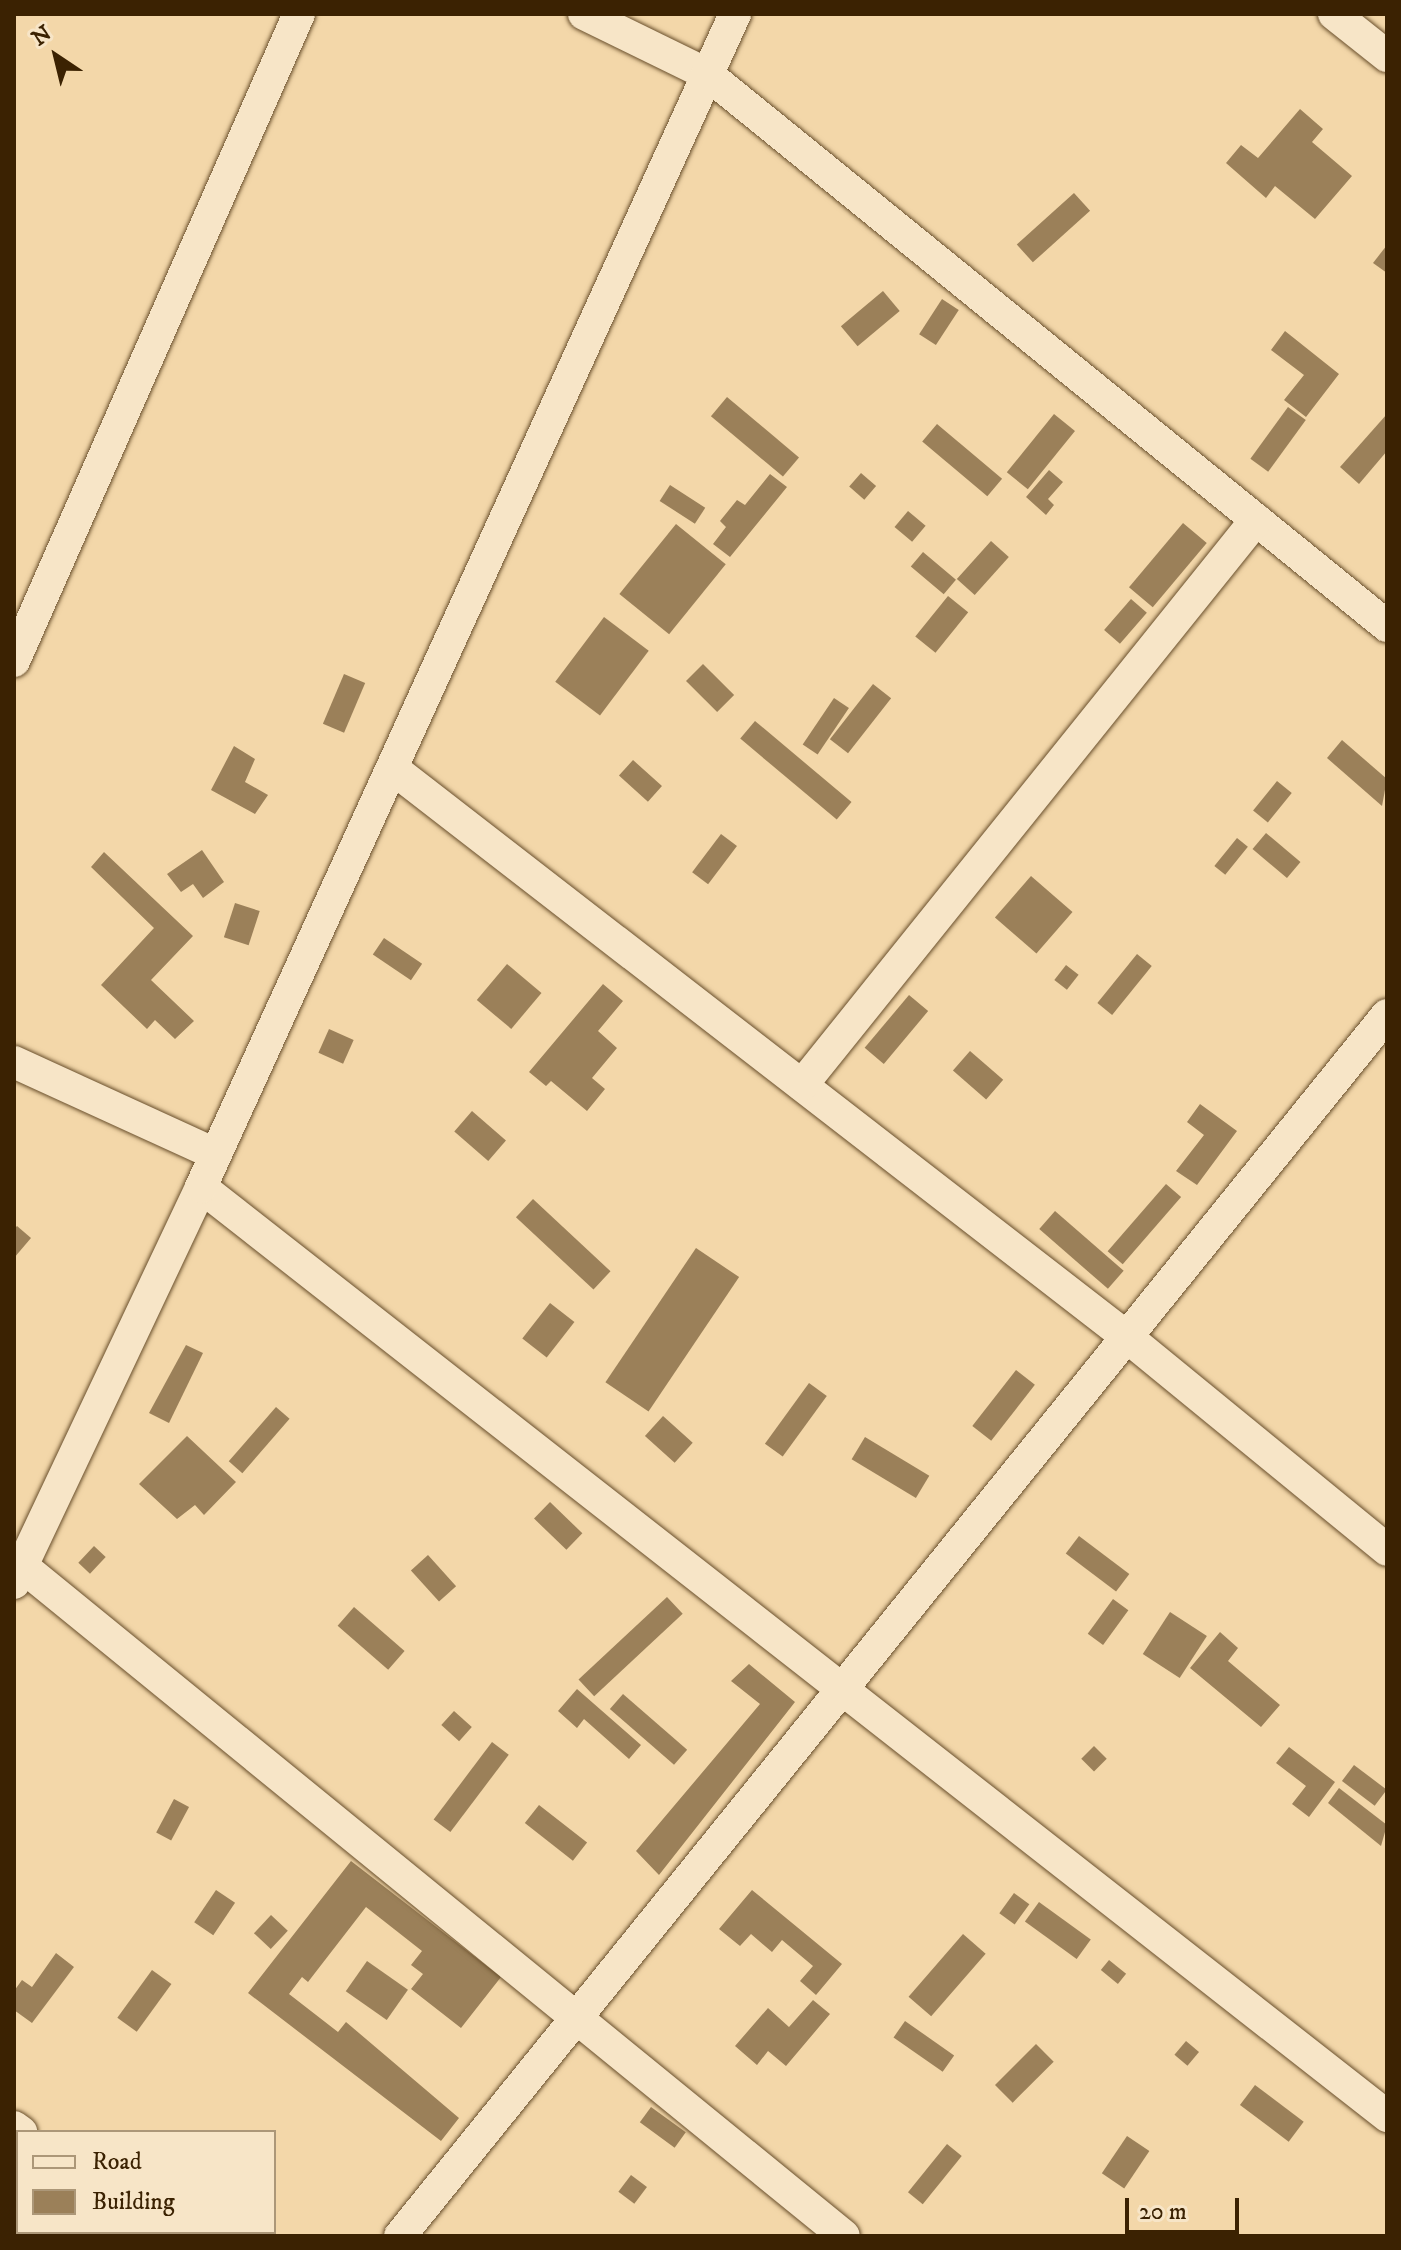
<!DOCTYPE html>
<style>
body{margin:0}
#map{position:relative;width:1401px;height:2250px;overflow:hidden;background:#f3d7a9;font-family:"IM FELL DW Pica",serif}
div>[style]{position:absolute}
.building>*{inset:0;background:#9b8059;transform-origin:0 0}
.roads{filter:drop-shadow(0 0 2px #694f2c) drop-shadow(0 0 2px #694f2c)}
.minor>*{height:32px;margin:-16px;padding:0 16px;transform-origin:16px;border-radius:16px;background:#f7e5c7}
span{translate:-50% -50%;white-space:nowrap;text-align:center;line-height:1.15;-webkit-text-stroke:6px #f7e5c7;paint-order:stroke}
.frame{position:absolute;inset:0;border:16px solid #3b2202;pointer-events:none}
.legend{position:absolute;left:16px;top:2130px;width:260px;height:104px;box-sizing:border-box;background:#f7e5c7;border:2px solid #ac9778;margin:0;padding:10px 14px;list-style:none;font-size:24px;color:#3b2202}
.legend li{display:flex;align-items:center;gap:16px;height:40px}
.legend b{width:40px;border:2px solid #ac9778}
.north{position:absolute;left:16px;top:16px;width:80px;height:80px;-webkit-text-stroke:6px #f7e5c7;paint-order:stroke;rotate:325deg;font-size:22px;font-weight:700;line-height:32px;text-align:center;color:#3b2202}
.north::after{content:'';display:block;margin:auto;width:28px;height:36px;background:#3b2202;clip-path:polygon(50% 0,100% 100%,50% 72%,0 100%)}
.scale{position:absolute;left:1125px;top:2198px;width:114px;height:36px;box-sizing:border-box;border:4px solid #3b2202;border-top:0;padding-left:10px;font-size:24px;line-height:28px;white-space:nowrap;color:#3b2202;-webkit-text-stroke:6px #f7e5c7;paint-order:stroke}
</style>
<div id="map">
<div class="building">
<i style="clip-path:polygon(1300px 109px,1323px 129px,1312px 142px,1352px 176px,1315px 219px,1275px 186px,1266px 198px,1226px 163px,1241px 145px,1258px 158px)"></i>
<i style="left:1074px;top:193px;width:24px;height:77px;rotate:48deg"></i>
<i style="clip-path:polygon(1387px 245px,1387px 273px,1373px 263px)"></i>
<i style="left:883px;top:291px;width:26px;height:55px;rotate:50deg"></i>
<i style="left:942px;top:299px;width:20px;height:42px;rotate:33deg"></i>
<i style="clip-path:polygon(1285px 331px,1339px 374px,1306px 417px,1284px 400px,1304px 375px,1271px 350px)"></i>
<i style="left:727px;top:397px;width:94px;height:25px;rotate:40deg"></i>
<i style="left:1288px;top:407px;width:22px;height:64px;rotate:36deg"></i>
<i style="left:1054px;top:414px;width:27px;height:75px;rotate:39deg"></i>
<i style="clip-path:polygon(1387px 414px,1387px 451px,1359px 484px,1340px 467px)"></i>
<i style="left:937px;top:424px;width:85px;height:23px;rotate:40deg"></i>
<i style="clip-path:polygon(1049px 470px,1063px 482px,1048px 499px,1054px 505px,1046px 515px,1026px 497px)"></i>
<i style="left:861px;top:473px;width:20px;height:18px;rotate:41deg"></i>
<i style="clip-path:polygon(770px 474px,787px 487px,730px 557px,713px 544px,726px 527px,720px 521px,737px 500px,745px 505px)"></i>
<i style="left:670px;top:485px;width:42px;height:19px;rotate:33deg"></i>
<i style="left:908px;top:511px;width:23px;height:21px;rotate:40deg"></i>
<i style="left:1183px;top:523px;width:31px;height:84px;rotate:40deg"></i>
<i style="left:676px;top:524px;width:64px;height:90px;rotate:39deg"></i>
<i style="left:991px;top:541px;width:24px;height:51px;rotate:42deg"></i>
<i style="left:923px;top:552px;width:43px;height:19px;rotate:40deg"></i>
<i style="left:948px;top:596px;width:26px;height:52px;rotate:39deg"></i>
<i style="left:1131px;top:599px;width:21px;height:41px;rotate:41deg"></i>
<i style="left:604px;top:617px;width:56px;height:81px;rotate:37deg"></i>
<i style="left:703px;top:664px;width:44px;height:24px;rotate:45deg"></i>
<i style="left:344px;top:674px;width:23px;height:54px;rotate:23deg"></i>
<i style="left:873px;top:684px;width:23px;height:70px;rotate:38deg"></i>
<i style="left:834px;top:698px;width:18px;height:56px;rotate:34deg"></i>
<i style="left:755px;top:721px;width:126px;height:23px;rotate:40deg"></i>
<i style="clip-path:polygon(1342px 740px,1387px 779px,1382px 806px,1327px 758px)"></i>
<i style="clip-path:polygon(234px 746px,255px 759px,245px 782px,268px 795px,255px 814px,211px 790px)"></i>
<i style="left:633px;top:760px;width:39px;height:21px;rotate:42deg"></i>
<i style="left:1277px;top:781px;width:19px;height:38px;rotate:39deg"></i>
<i style="left:1266px;top:833px;width:45px;height:21px;rotate:40deg"></i>
<i style="left:721px;top:834px;width:20px;height:48px;rotate:37deg"></i>
<i style="left:1237px;top:838px;width:14px;height:36px;rotate:39deg"></i>
<i style="clip-path:polygon(202px 850px,224px 882px,203px 898px,193px 884px,181px 892px,167px 874px)"></i>
<i style="clip-path:polygon(104px 852px,193px 936px,151px 980px,194px 1021px,175px 1039px,155px 1020px,147px 1029px,101px 985px,154px 928px,91px 867px)"></i>
<i style="left:1031px;top:876px;width:55px;height:55px;rotate:41deg"></i>
<i style="left:235px;top:903px;width:26px;height:36px;rotate:18deg"></i>
<i style="left:384px;top:938px;width:46px;height:20px;rotate:34deg"></i>
<i style="left:1137px;top:954px;width:19px;height:63px;rotate:39deg"></i>
<i style="left:507px;top:964px;width:45px;height:47px;rotate:40deg"></i>
<i style="left:1066px;top:965px;width:16px;height:19px;rotate:38deg"></i>
<i style="clip-path:polygon(603px 984px,623px 1001px,598px 1031px,617px 1048px,592px 1078px,605px 1089px,587px 1111px,551px 1081px,546px 1086px,529px 1072px)"></i>
<i style="left:909px;top:995px;width:25px;height:69px;rotate:40deg"></i>
<i style="left:329px;top:1029px;width:27px;height:26px;rotate:24deg"></i>
<i style="left:970px;top:1051px;width:44px;height:26px;rotate:41deg"></i>
<i style="clip-path:polygon(1200px 1104px,1237px 1131px,1197px 1185px,1176px 1171px,1204px 1135px,1187px 1122px)"></i>
<i style="left:472px;top:1111px;width:45px;height:27px;rotate:41deg"></i>
<i style="left:1166px;top:1184px;width:20px;height:89px;rotate:41deg"></i>
<i style="left:533px;top:1199px;width:106px;height:25px;rotate:43deg"></i>
<i style="left:1055px;top:1211px;width:91px;height:24px;rotate:41deg"></i>
<i style="clip-path:polygon(17px 1226px,31px 1238px,14px 1258px,14px 1229px)"></i>
<i style="left:696px;top:1248px;width:52px;height:162px;rotate:34deg"></i>
<i style="left:550px;top:1303px;width:31px;height:45px;rotate:38deg"></i>
<i style="clip-path:polygon(186px 1345px,203px 1353px,169px 1423px,149px 1413px)"></i>
<i style="left:1016px;top:1370px;width:24px;height:71px;rotate:38deg"></i>
<i style="left:809px;top:1383px;width:22px;height:75px;rotate:36deg"></i>
<i style="left:276px;top:1407px;width:18px;height:72px;rotate:41deg"></i>
<i style="left:663px;top:1416px;width:40px;height:27px;rotate:42deg"></i>
<i style="clip-path:polygon(187px 1436px,236px 1482px,204px 1515px,195px 1505px,177px 1519px,139px 1484px)"></i>
<i style="left:865px;top:1437px;width:75px;height:26px;rotate:31deg"></i>
<i style="left:550px;top:1502px;width:45px;height:23px;rotate:44deg"></i>
<i style="left:1079px;top:1536px;width:63px;height:22px;rotate:37deg"></i>
<i style="left:94px;top:1546px;width:16px;height:23px;rotate:43deg"></i>
<i style="left:428px;top:1555px;width:42px;height:23px;rotate:48deg"></i>
<i style="left:667px;top:1597px;width:23px;height:121px;rotate:47deg"></i>
<i style="left:1113px;top:1599px;width:19px;height:43px;rotate:36deg"></i>
<i style="left:354px;top:1607px;width:67px;height:25px;rotate:41deg"></i>
<i style="left:1170px;top:1612px;width:44px;height:50px;rotate:33deg"></i>
<i style="clip-path:polygon(1220px 1632px,1238px 1648px,1228px 1661px,1280px 1705px,1261px 1727px,1190px 1668px)"></i>
<i style="clip-path:polygon(749px 1664px,795px 1702px,659px 1875px,636px 1851px,760px 1704px,731px 1681px)"></i>
<i style="clip-path:polygon(577px 1689px,641px 1745px,629px 1759px,584px 1719px,577px 1728px,558px 1711px)"></i>
<i style="left:623px;top:1694px;width:85px;height:20px;rotate:41deg"></i>
<i style="left:454px;top:1711px;width:24px;height:19px;rotate:42deg"></i>
<i style="left:492px;top:1742px;width:21px;height:97px;rotate:37deg"></i>
<i style="left:1094px;top:1746px;width:18px;height:18px;rotate:45deg"></i>
<i style="clip-path:polygon(1289px 1747px,1335px 1782px,1309px 1817px,1292px 1804px,1306px 1786px,1276px 1763px)"></i>
<i style="left:1354px;top:1765px;width:41px;height:20px;rotate:37deg"></i>
<i style="clip-path:polygon(1339px 1788px,1387px 1825px,1381px 1846px,1328px 1803px)"></i>
<i style="left:174px;top:1799px;width:17px;height:38px;rotate:28deg"></i>
<i style="left:539px;top:1805px;width:61px;height:23px;rotate:38deg"></i>
<i style="clip-path:polygon(351px 1861px,501px 1977px,461px 2028px,411px 1989px,423px 1974px,411px 1965px,422px 1951px,366px 1907px,308px 1982px,302px 1977px,289px 1994px,338px 2032px,346px 2022px,459px 2118px,441px 2141px,248px 1993px)"></i>
<i style="left:216px;top:1890px;width:23px;height:39px;rotate:34deg"></i>
<i style="clip-path:polygon(752px 1890px,842px 1964px,816px 1995px,800px 1981px,813px 1966px,782px 1940px,772px 1952px,751px 1934px,740px 1946px,719px 1929px)"></i>
<i style="left:1014px;top:1893px;width:19px;height:25px;rotate:36deg"></i>
<i style="left:1039px;top:1902px;width:64px;height:24px;rotate:36deg"></i>
<i style="left:271px;top:1915px;width:23px;height:25px;rotate:43deg"></i>
<i style="left:963px;top:1934px;width:30px;height:83px;rotate:41deg"></i>
<i style="clip-path:polygon(56px 1953px,74px 1967px,32px 2023px,14px 2010px,14px 1991px,22px 1980px,32px 1987px)"></i>
<i style="left:1109px;top:1960px;width:22px;height:13px;rotate:39deg"></i>
<i style="left:367px;top:1961px;width:50px;height:37px;rotate:35deg"></i>
<i style="left:152px;top:1970px;width:24px;height:59px;rotate:36deg"></i>
<i style="clip-path:polygon(813px 2000px,830px 2014px,786px 2066px,768px 2051px,757px 2065px,735px 2046px,768px 2008px,789px 2027px)"></i>
<i style="left:905px;top:2021px;width:60px;height:20px;rotate:35deg"></i>
<i style="left:1186px;top:2041px;width:17px;height:18px;rotate:40deg"></i>
<i style="left:1036px;top:2044px;width:25px;height:58px;rotate:45deg"></i>
<i style="left:1255px;top:2085px;width:61px;height:25px;rotate:37deg"></i>
<i style="left:651px;top:2107px;width:43px;height:19px;rotate:36deg"></i>
<i style="left:1127px;top:2136px;width:27px;height:45px;rotate:34deg"></i>
<i style="left:947px;top:2144px;width:19px;height:62px;rotate:39deg"></i>
<i style="left:631px;top:2175px;width:20px;height:21px;rotate:37deg"></i>
</div>
<div class="roads">
<div class="minor">
<i style="left:584px;top:14px;width:137px;rotate:26deg"></i>
<i style="left:707px;top:74px;width:876px;rotate:39.07deg"></i>
<i style="left:1334px;top:14px;width:68px;rotate:38.4deg"></i>
<i style="left:14px;top:661px;width:707px;rotate:-66.23deg"></i>
<i style="left:392px;top:768px;width:930px;rotate:37.75deg"></i>
<i style="left:1127px;top:1337px;width:336px;rotate:39.3deg"></i>
<i style="left:14px;top:1062px;width:219px;rotate:24.6deg"></i>
<i style="left:802px;top:1085px;width:725px;rotate:-51.22deg"></i>
<i style="left:201px;top:1187px;width:1507px;rotate:38.07deg"></i>
<i style="left:22px;top:1566px;width:1060px;rotate:39.18deg"></i>
<i style="left:14px;top:1583px;width:438px;rotate:-64.7deg"></i>
<i style="left:201px;top:1187px;width:1289px;rotate:-65.52deg"></i>
<i style="left:14px;top:2127px;width:9px;rotate:36deg"></i>
<i style="left:157px;top:2232px;width:6px;rotate:39deg"></i>
<i style="left:400px;top:2236px;width:1570px;rotate:-51.05deg"></i>
</div>
</div>
<div class="frame"></div>
<ul class="legend">
<li><b style="height:10px;background:#f7e5c7"></b>Road</li>
<li><b style="height:22px;background:#9b8059"></b>Building</li>
</ul>
<div class="north">N</div>
<div class="scale">20 m</div>
</div>
